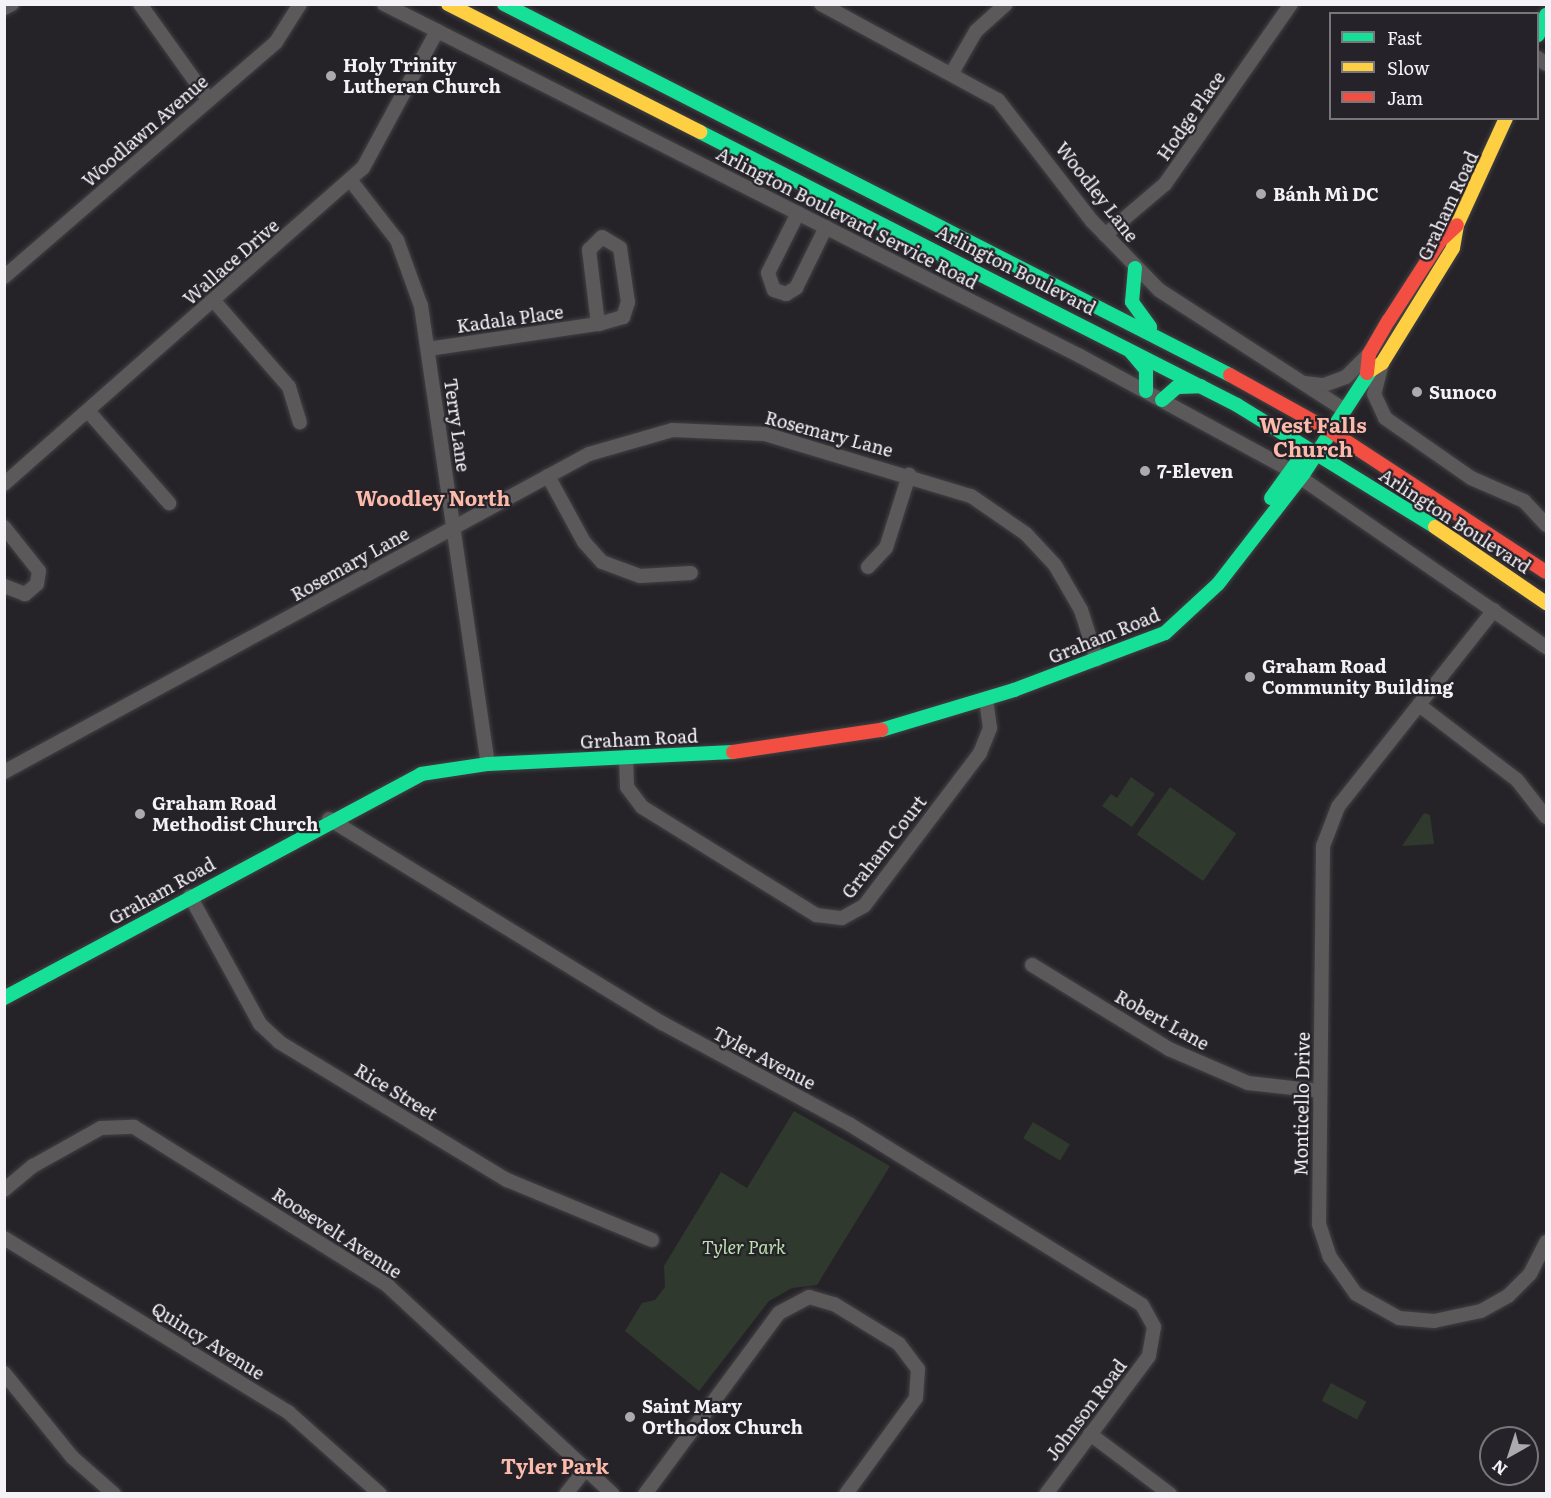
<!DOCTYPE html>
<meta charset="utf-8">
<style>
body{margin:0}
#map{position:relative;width:1551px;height:1498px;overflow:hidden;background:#252328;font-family:Literata,serif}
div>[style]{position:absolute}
.green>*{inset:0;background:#30392d;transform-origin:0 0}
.roads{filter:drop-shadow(0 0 2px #424144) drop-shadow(0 0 2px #424144)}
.street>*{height:14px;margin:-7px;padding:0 7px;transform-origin:7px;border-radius:7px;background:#5b595a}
.fast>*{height:14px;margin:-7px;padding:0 7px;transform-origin:7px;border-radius:7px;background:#16e098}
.slow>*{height:14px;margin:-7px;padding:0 7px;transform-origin:7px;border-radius:7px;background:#ffcf43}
.jam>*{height:14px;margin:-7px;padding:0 7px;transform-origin:7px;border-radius:7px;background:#f24e42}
.dots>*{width:16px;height:16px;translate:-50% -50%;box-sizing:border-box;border:3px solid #252229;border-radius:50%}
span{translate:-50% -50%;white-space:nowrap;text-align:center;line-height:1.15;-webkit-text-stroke:4.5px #252229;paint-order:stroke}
.poi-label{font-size:18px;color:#f5f2f7;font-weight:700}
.left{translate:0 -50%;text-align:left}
.street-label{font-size:18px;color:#f5f2f7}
.park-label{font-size:18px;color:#bce0ae;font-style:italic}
.neighbourhood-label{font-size:20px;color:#fcbbaa;font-weight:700}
.quarter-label{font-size:21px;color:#fcbbaa;font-weight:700}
.frame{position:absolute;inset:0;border:6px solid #f5f2f7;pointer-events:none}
.legend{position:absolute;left:1329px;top:12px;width:210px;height:108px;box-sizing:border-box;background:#252229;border:2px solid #78757b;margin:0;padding:8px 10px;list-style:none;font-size:18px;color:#f5f2f7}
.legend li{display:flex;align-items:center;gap:12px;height:30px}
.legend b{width:30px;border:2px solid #78757b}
.north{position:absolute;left:1479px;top:1426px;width:60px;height:60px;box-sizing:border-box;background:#252229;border:2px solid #78757b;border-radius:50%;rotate:219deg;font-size:16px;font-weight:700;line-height:24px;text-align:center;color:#f5f2f7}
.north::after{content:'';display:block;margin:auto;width:21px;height:27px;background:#acaaaf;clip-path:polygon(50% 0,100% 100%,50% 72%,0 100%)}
</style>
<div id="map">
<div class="green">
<i style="clip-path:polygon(1131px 777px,1155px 794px,1132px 827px,1102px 806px,1111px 794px,1117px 798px)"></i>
<i style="left:1170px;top:787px;width:81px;height:58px;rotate:35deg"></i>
<i style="clip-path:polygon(1424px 813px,1430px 815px,1434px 844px,1402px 846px)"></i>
<i style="clip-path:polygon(794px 1111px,890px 1166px,817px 1285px,792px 1288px,769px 1301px,699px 1391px,625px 1331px,642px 1303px,655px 1300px,665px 1287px,664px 1266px,721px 1172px,747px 1188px)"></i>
<i style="left:1033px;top:1122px;width:43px;height:19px;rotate:31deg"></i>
<i style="left:1331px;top:1383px;width:40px;height:20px;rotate:28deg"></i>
</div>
<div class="roads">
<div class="street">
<i style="left:140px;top:4px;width:117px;rotate:54.4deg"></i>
<i style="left:384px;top:4px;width:780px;rotate:26.83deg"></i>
<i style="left:1080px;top:356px;width:239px;rotate:28.5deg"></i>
<i style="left:821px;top:4px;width:201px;rotate:28.5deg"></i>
<i style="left:998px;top:100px;width:153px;rotate:52.2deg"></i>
<i style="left:1092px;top:221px;width:96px;rotate:45.8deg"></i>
<i style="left:1159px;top:290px;width:219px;rotate:32.9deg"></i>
<i style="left:4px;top:8px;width:9px;rotate:-27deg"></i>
<i style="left:1538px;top:58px;width:10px;rotate:37deg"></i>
<i style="left:953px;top:71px;width:46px;rotate:-60.1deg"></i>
<i style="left:976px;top:31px;width:40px;rotate:-42deg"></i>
<i style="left:351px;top:181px;width:75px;rotate:52.1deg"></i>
<i style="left:397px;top:240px;width:70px;rotate:70deg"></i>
<i style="left:421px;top:306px;width:463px;rotate:81.7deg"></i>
<i style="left:798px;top:213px;width:67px;rotate:116.6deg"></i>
<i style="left:768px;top:273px;width:18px;rotate:71deg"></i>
<i style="left:774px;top:290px;width:13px;rotate:18deg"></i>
<i style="left:786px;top:294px;width:12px;rotate:-31deg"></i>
<i style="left:796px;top:288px;width:68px;rotate:-63.8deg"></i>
<i style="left:1105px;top:235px;width:79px;rotate:-40.4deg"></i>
<i style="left:1165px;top:184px;width:220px;rotate:-55deg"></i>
<i style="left:602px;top:237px;width:21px;rotate:31deg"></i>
<i style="left:620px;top:248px;width:55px;rotate:81.6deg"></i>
<i style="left:628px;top:302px;width:16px;rotate:108deg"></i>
<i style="left:623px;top:317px;width:26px;rotate:164deg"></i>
<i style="left:598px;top:324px;width:75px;rotate:-96.9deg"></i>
<i style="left:589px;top:250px;width:18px;rotate:-45deg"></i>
<i style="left:4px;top:277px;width:359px;rotate:-40.8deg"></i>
<i style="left:276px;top:42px;width:45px;rotate:-57.7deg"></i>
<i style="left:214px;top:301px;width:114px;rotate:48.9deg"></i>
<i style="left:289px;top:387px;width:37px;rotate:73deg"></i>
<i style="left:428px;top:349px;width:172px;rotate:-8.4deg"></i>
<i style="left:1382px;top:363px;width:32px;rotate:104deg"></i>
<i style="left:1374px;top:394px;width:26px;rotate:65deg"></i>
<i style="left:1385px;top:418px;width:105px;rotate:34.9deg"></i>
<i style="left:1471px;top:478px;width:58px;rotate:23.5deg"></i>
<i style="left:1524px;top:501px;width:33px;rotate:47deg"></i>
<i style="left:1304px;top:383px;width:20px;rotate:6deg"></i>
<i style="left:1324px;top:385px;width:23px;rotate:-20deg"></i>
<i style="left:1346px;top:377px;width:33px;rotate:-45deg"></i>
<i style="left:88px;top:411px;width:123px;rotate:48.6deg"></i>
<i style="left:548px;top:476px;width:75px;rotate:61.4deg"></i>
<i style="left:584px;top:542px;width:27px;rotate:48deg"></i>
<i style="left:602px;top:562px;width:40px;rotate:20.2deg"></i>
<i style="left:640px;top:576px;width:51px;rotate:-3.4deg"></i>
<i style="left:1301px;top:478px;width:298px;rotate:34.6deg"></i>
<i style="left:4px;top:484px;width:478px;rotate:-41.4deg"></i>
<i style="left:363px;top:168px;width:156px;rotate:-61.6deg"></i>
<i style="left:4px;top:527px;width:56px;rotate:51.5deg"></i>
<i style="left:39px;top:571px;width:13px;rotate:99deg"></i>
<i style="left:37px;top:584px;width:16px;rotate:140deg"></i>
<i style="left:25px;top:594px;width:22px;rotate:-159deg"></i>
<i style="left:868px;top:567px;width:26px;rotate:-47deg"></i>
<i style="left:886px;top:548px;width:77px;rotate:-72.5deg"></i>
<i style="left:1494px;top:610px;width:251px;rotate:128.4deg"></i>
<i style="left:1338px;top:807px;width:42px;rotate:111deg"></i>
<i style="left:1323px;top:846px;width:378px;rotate:90.6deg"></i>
<i style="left:1319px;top:1224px;width:35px;rotate:72deg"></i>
<i style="left:1330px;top:1257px;width:45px;rotate:54.9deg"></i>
<i style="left:1356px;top:1294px;width:49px;rotate:29.2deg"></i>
<i style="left:1399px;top:1318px;width:35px;rotate:5deg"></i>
<i style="left:1434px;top:1321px;width:48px;rotate:-12deg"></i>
<i style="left:1481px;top:1311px;width:31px;rotate:-29deg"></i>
<i style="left:1508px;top:1296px;width:31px;rotate:-45deg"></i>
<i style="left:1530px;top:1274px;width:36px;rotate:-63deg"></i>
<i style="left:1419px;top:705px;width:123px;rotate:37.4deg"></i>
<i style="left:1517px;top:780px;width:47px;rotate:51.9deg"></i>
<i style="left:626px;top:757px;width:30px;rotate:88deg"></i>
<i style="left:627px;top:787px;width:25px;rotate:53deg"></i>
<i style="left:642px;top:807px;width:205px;rotate:31.8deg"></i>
<i style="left:816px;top:915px;width:26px;rotate:7deg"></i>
<i style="left:842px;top:918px;width:25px;rotate:-29deg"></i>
<i style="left:864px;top:906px;width:192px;rotate:-52.8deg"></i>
<i style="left:980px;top:753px;width:27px;rotate:-68deg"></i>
<i style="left:990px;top:728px;width:29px;rotate:-98deg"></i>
<i style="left:4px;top:772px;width:666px;rotate:-28.53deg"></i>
<i style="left:589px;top:454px;width:86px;rotate:-16.1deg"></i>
<i style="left:672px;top:430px;width:93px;rotate:2.5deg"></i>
<i style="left:765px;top:434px;width:215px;rotate:16.8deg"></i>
<i style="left:971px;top:496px;width:67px;rotate:34.6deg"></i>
<i style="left:1026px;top:534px;width:42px;rotate:46.9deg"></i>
<i style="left:1055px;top:565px;width:52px;rotate:60deg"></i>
<i style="left:1081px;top:610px;width:52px;rotate:72.3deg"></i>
<i style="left:329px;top:819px;width:391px;rotate:31.5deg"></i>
<i style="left:662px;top:1023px;width:213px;rotate:28.4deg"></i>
<i style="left:849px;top:1124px;width:344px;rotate:31.7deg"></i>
<i style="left:1142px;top:1305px;width:25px;rotate:61deg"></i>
<i style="left:1154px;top:1327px;width:29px;rotate:100deg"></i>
<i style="left:1149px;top:1356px;width:172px;rotate:126.7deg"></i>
<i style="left:190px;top:896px;width:146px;rotate:61.3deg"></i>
<i style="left:260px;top:1024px;width:26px;rotate:43deg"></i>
<i style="left:279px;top:1042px;width:267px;rotate:31.2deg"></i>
<i style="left:507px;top:1180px;width:157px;rotate:22.5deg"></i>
<i style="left:1032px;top:965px;width:161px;rotate:31.5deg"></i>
<i style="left:1169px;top:1049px;width:86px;rotate:23.3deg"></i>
<i style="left:1248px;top:1083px;width:71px;rotate:6.4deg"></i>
<i style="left:4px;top:1190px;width:38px;rotate:-40deg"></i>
<i style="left:33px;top:1166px;width:78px;rotate:-29.2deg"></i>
<i style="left:101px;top:1128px;width:33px;rotate:-2deg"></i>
<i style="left:134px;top:1127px;width:300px;rotate:32deg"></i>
<i style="left:388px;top:1286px;width:306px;rotate:42.8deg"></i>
<i style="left:4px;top:1238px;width:333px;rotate:31.5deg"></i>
<i style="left:288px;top:1412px;width:123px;rotate:41.7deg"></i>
<i style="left:4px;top:1373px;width:108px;rotate:51deg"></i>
<i style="left:72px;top:1457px;width:56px;rotate:41.4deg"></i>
<i style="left:1090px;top:1434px;width:100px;rotate:36.9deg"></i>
<i style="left:566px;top:1494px;width:33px;rotate:-52deg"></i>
<i style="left:645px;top:1494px;width:225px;rotate:-53.5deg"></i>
<i style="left:779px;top:1313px;width:34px;rotate:-28deg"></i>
<i style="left:809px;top:1297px;width:26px;rotate:16deg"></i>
<i style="left:834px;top:1304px;width:76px;rotate:31.6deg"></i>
<i style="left:899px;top:1344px;width:31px;rotate:53deg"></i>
<i style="left:918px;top:1369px;width:29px;rotate:94deg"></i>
<i style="left:916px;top:1398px;width:119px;rotate:126.1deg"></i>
</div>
<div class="fast">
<i style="left:504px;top:4px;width:815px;rotate:27.07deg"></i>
<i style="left:1538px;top:35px;width:22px;rotate:-68deg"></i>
<i style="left:700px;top:132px;width:602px;rotate:26.95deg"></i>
<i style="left:1237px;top:405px;width:233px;rotate:31.6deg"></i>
<i style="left:1135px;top:268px;width:34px;rotate:95deg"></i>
<i style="left:1132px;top:302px;width:31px;rotate:54deg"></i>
<i style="left:1131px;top:352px;width:23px;rotate:50deg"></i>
<i style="left:1146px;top:370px;width:21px;rotate:90deg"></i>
<i style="left:1162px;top:400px;width:20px;rotate:-41deg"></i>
<i style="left:1177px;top:387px;width:24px;rotate:-2deg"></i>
<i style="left:1271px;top:498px;width:44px;rotate:-54.2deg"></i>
<i style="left:1297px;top:462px;width:19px;rotate:-32deg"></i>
<i style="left:881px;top:730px;width:139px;rotate:-16.7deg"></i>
<i style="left:1014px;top:690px;width:161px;rotate:-20.7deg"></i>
<i style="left:1165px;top:633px;width:72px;rotate:-42.8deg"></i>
<i style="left:1218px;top:584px;width:140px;rotate:-52.2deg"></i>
<i style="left:1304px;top:473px;width:123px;rotate:-57deg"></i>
<i style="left:4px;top:998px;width:473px;rotate:-28.2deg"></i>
<i style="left:421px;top:774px;width:68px;rotate:-8.5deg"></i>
<i style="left:488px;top:764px;width:245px;rotate:-2.8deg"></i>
</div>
<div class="slow">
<i style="left:448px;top:4px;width:283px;rotate:26.9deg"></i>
<i style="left:1371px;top:370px;width:13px;rotate:-32deg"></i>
<i style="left:1382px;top:363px;width:135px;rotate:-58.3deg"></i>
<i style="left:1453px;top:248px;width:23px;rotate:-80deg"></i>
<i style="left:1457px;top:225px;width:118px;rotate:-65.4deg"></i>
<i style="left:1435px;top:527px;width:135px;rotate:34.4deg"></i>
</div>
<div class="jam">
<i style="left:1367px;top:373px;width:19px;rotate:-84deg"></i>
<i style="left:1369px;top:354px;width:39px;rotate:-60deg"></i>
<i style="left:1389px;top:320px;width:94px;rotate:-57.2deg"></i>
<i style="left:1440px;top:241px;width:23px;rotate:-43deg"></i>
<i style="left:1230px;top:375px;width:113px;rotate:29.1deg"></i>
<i style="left:1329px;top:430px;width:259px;rotate:33.2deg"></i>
<i style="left:733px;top:752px;width:150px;rotate:-8.5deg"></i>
</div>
</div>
<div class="dots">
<i style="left:331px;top:76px;background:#acaaaf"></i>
<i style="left:1261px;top:194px;background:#acaaaf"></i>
<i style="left:1417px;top:392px;background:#acaaaf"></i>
<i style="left:1145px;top:471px;background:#acaaaf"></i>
<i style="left:1250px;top:677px;background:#acaaaf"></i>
<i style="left:140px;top:814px;background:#acaaaf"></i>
<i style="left:630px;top:1417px;background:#acaaaf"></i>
</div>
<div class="poi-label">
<span class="left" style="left:343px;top:76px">Holy Trinity<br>Lutheran Church</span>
<span class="left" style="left:1273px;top:194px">Bánh Mì DC</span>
<span class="left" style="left:1429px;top:392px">Sunoco</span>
<span class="left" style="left:1157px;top:471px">7-Eleven</span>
<span class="left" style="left:1262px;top:677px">Graham Road<br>Community Building</span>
<span class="left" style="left:152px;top:814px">Graham Road<br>Methodist Church</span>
<span class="left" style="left:642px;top:1417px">Saint Mary<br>Orthodox Church</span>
</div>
<div class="street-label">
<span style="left:1191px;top:116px;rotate:-55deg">Hodge Place</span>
<span style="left:145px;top:131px;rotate:-41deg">Woodlawn Avenue</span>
<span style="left:1097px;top:192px;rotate:52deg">Woodley Lane</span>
<span style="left:1448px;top:206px;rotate:-65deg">Graham Road</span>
<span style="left:847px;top:218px;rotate:27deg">Arlington Boulevard Service Road</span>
<span style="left:231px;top:262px;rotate:-41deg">Wallace Drive</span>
<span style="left:1016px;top:270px;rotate:27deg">Arlington Boulevard</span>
<span style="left:510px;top:319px;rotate:-8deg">Kadala Place</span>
<span style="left:457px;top:425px;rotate:82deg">Terry Lane</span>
<span style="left:829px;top:434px;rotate:15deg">Rosemary Lane</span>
<span style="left:1455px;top:521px;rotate:33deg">Arlington Boulevard</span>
<span style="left:350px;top:564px;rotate:-29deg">Rosemary Lane</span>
<span style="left:1104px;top:636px;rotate:-22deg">Graham Road</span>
<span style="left:639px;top:739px;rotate:-3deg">Graham Road</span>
<span style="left:884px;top:847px;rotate:-52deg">Graham Court</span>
<span style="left:162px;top:891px;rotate:-29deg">Graham Road</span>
<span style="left:1162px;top:1020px;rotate:29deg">Robert Lane</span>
<span style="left:764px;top:1058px;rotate:28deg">Tyler Avenue</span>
<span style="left:396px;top:1092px;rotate:31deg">Rice Street</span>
<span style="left:1302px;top:1104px;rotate:-89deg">Monticello Drive</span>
<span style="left:337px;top:1233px;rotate:33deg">Roosevelt Avenue</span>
<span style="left:208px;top:1341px;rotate:32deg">Quincy Avenue</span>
<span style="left:1086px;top:1410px;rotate:-53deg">Johnson Road</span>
</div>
<div class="park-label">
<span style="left:744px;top:1247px">Tyler Park</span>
</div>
<div class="neighbourhood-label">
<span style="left:433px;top:497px">Woodley North</span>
<span style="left:555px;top:1465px">Tyler Park</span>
</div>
<div class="quarter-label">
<span style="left:1313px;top:436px">West Falls<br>Church</span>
</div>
<div class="frame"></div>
<ul class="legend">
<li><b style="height:8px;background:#16e098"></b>Fast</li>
<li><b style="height:8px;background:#ffcf43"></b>Slow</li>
<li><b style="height:8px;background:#f24e42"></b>Jam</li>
</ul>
<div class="north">N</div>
</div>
